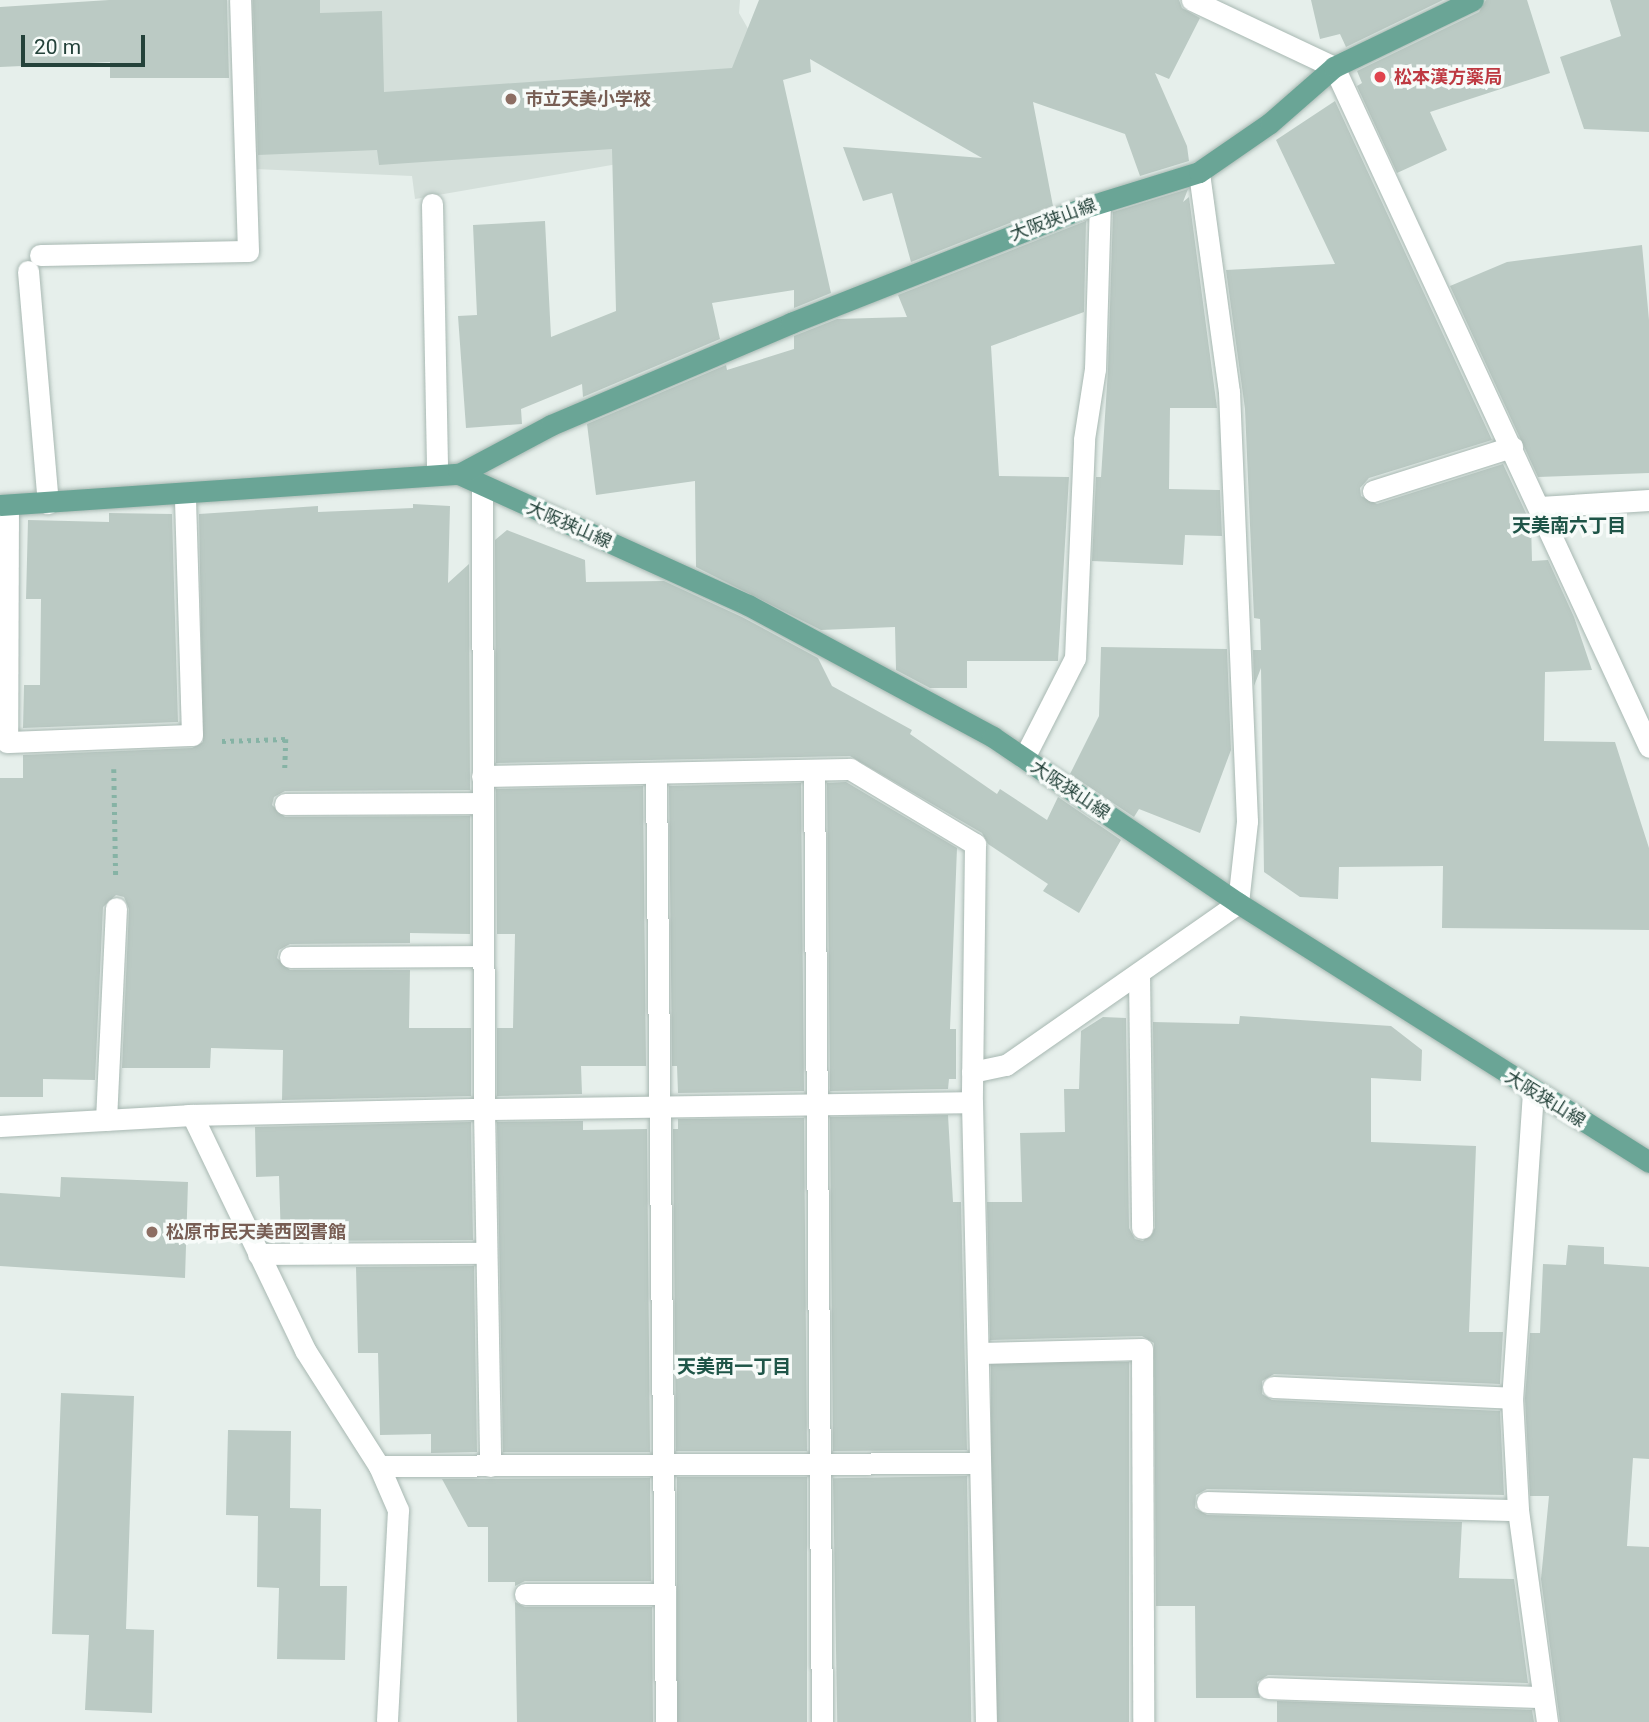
<!DOCTYPE html>
<meta charset="utf-8">
<style>
body{margin:0}
#map{position:relative;width:1649px;height:1722px;overflow:hidden;background:#e6efeb;font-family:Roboto,"Noto Sans JP",sans-serif}
div>[style]{position:absolute}
.built>*{inset:0;background:#d4dfda}
.building>*{inset:0;background:#bbcac4;transform-origin:0 0}
.path>*{height:4.5px;margin-top:-2.25px;transform-origin:0;background:repeating-linear-gradient(90deg,#86b3a5 0 3.5px,transparent 0 8.5px)}
.roads{filter:drop-shadow(0 0 2px #a8b8b2) drop-shadow(0 0 2px #a8b8b2)}
.minor>*{height:21px;margin:-10.5px;padding:0 10.5px;transform-origin:10.5px;border-radius:10.5px;background:#fff}
.major>*{height:21px;margin:-10.5px;padding:0 10.5px;transform-origin:10.5px;border-radius:10.5px;background:#6aa596}
.dots>*{width:19px;height:19px;translate:-50% -50%;box-sizing:border-box;border:4px solid #f7fbf9;border-radius:50%}
span{translate:-50% -50%;white-space:nowrap;text-align:center;line-height:1.15;-webkit-text-stroke:7px #f7fbf9;paint-order:stroke}
.health-label{font-size:18px;color:#be3a42;font-weight:700}
.left{translate:0 -50%;text-align:left}
.education-label{font-size:18px;color:#785e54;font-weight:700}
.street-label{font-size:18px;color:#24423a}
.neighbourhood-label{font-size:19px;color:#1f5548;font-weight:700}
.scale{position:absolute;left:21px;top:35px;width:124px;height:32px;box-sizing:border-box;border:4px solid #24423a;border-top:0;padding-left:9px;font-size:21px;line-height:24px;white-space:nowrap;color:#24423a;-webkit-text-stroke:5px #f7fbf9;paint-order:stroke}
</style>
<div id="map">
<div class="built">
<i style="clip-path:polygon(249px 0,740px 0,739px 13px,766px 60px,652px 158px,415px 199px,412px 176px,255px 169px)"></i>
</div>
<div class="building">
<i style="clip-path:polygon(109px 0,227px 0,229px 78px,110px 78px,110px 62px,0 67px,0 7px)"></i>
<i style="clip-path:polygon(253px 0,320px 0,320px 13px,382px 11px,384px 92px,732px 68px,759px 0,1179px 0,1182px 8px,1200px 18px,1169px 79px,1155px 73px,1187px 146px,1189px 161px,1140px 176px,1125px 134px,1033px 102px,1053px 206px,911px 262px,892px 193px,863px 201px,843px 147px,982px 158px,810px 59px,811px 72px,783px 80px,831px 293px,794px 308px,794px 290px,712px 303px,720px 339px,583px 397px,582px 384px,521px 409px,522px 424px,466px 428px,458px 316px,477px 315px,473px 225px,545px 221px,551px 337px,616px 311px,612px 149px,379px 165px,377px 150px,258px 155px)"></i>
<i style="clip-path:polygon(1311px 0,1443px 0,1346px 47px,1340px 34px,1320px 39px)"></i>
<i style="clip-path:polygon(1486px 0,1527px 0,1550px 73px,1430px 112px,1447px 150px,1397px 173px,1357px 86px,1362px 83px,1357px 71px,1479px 12px)"></i>
<i style="clip-path:polygon(1610px 0,1649px 0,1649px 132px,1584px 129px,1560px 57px,1621px 36px)"></i>
<i style="clip-path:polygon(1335px 101px,1492px 440px,1369px 478px,1360px 488px,1361px 496px,1377px 504px,1503px 464px,1531px 524px,1532px 561px,1548px 560px,1574px 617px,1592px 670px,1545px 672px,1544px 741px,1615px 742px,1649px 848px,1649px 930px,1442px 928px,1443px 866px,1339px 867px,1338px 899px,1300px 897px,1264px 872px,1261px 668px,1254px 686px,1253px 650px,1261px 650px,1260px 619px,1254px 618px,1245px 409px,1226px 270px,1335px 264px,1276px 140px)"></i>
<i style="clip-path:polygon(1188px 189px,1183px 202px,1189px 197px,1217px 408px,1170px 408px,1169px 489px,1220px 490px,1222px 536px,1185px 535px,1183px 565px,1092px 561px,1096px 477px,1101px 477px,1108px 370px,1113px 212px)"></i>
<i style="clip-path:polygon(1086px 221px,1084px 312px,991px 346px,999px 476px,1069px 477px,1058px 661px,967px 661px,967px 688px,930px 688px,896px 670px,895px 627px,821px 630px,696px 567px,695px 481px,596px 495px,587px 424px,726px 365px,727px 370px,794px 349px,794px 336px,837px 319px,907px 317px,898px 295px)"></i>
<i style="clip-path:polygon(1642px 245px,1649px 320px,1649px 473px,1538px 477px,1450px 286px,1507px 262px)"></i>
<i style="clip-path:polygon(413px 504px,450px 506px,448px 583px,469px 564px,470px 790px,285px 791px,274px 797px,272px 805px,285px 817px,470px 816px,470px 934px,410px 933px,410px 943px,290px 944px,279px 950px,277px 958px,290px 970px,410px 970px,409px 1028px,471px 1028px,471px 1096px,282px 1100px,283px 1050px,211px 1048px,210px 1068px,122px 1068px,129px 909px,124px 897px,116px 895px,103px 907px,95px 1080px,43px 1079px,43px 1097px,0 1097px,0 778px,23px 778px,23px 755px,192px 748px,203px 742px,199px 514px,318px 506px,318px 512px,413px 508px)"></i>
<i style="clip-path:polygon(109px 513px,172px 514px,178px 722px,23px 728px,24px 685px,40px 685px,41px 599px,26px 599px,28px 520px,109px 522px)"></i>
<i style="clip-path:polygon(507px 530px,585px 560px,586px 582px,664px 581px,742px 617px,818px 658px,832px 686px,912px 730px,910px 734px,997px 794px,1000px 789px,1047px 820px,1058px 797px,1121px 840px,1079px 913px,1043px 891px,1048px 884px,988px 844px,982px 833px,850px 756px,496px 763px,495px 540px)"></i>
<i style="clip-path:polygon(1101px 647px,1227px 649px,1231px 750px,1200px 833px,1139px 809px,1134px 817px,1070px 774px,1099px 716px)"></i>
<i style="clip-path:polygon(846px 782px,957px 848px,950px 1029px,956px 1029px,956px 1079px,949px 1079px,948px 1089px,830px 1091px,827px 783px)"></i>
<i style="clip-path:polygon(801px 783px,804px 1091px,678px 1093px,677px 1066px,672px 1066px,669px 786px)"></i>
<i style="clip-path:polygon(643px 786px,646px 1066px,581px 1066px,582px 1094px,497px 1096px,497px 1028px,513px 1028px,515px 934px,497px 934px,496px 789px)"></i>
<i style="clip-path:polygon(1240px 1016px,1391px 1026px,1422px 1050px,1421px 1081px,1371px 1078px,1371px 1142px,1476px 1146px,1469px 1332px,1503px 1332px,1500px 1384px,1274px 1374px,1262px 1381px,1262px 1394px,1272px 1400px,1500px 1411px,1504px 1495px,1207px 1489px,1196px 1495px,1195px 1508px,1207px 1515px,1462px 1522px,1459px 1578px,1514px 1579px,1528px 1683px,1268px 1675px,1257px 1682px,1260px 1698px,1196px 1698px,1195px 1606px,1156px 1606px,1154px 1343px,1142px 1336px,990px 1340px,987px 1202px,1022px 1202px,1020px 1133px,1065px 1132px,1064px 1089px,1079px 1089px,1081px 1031px,1103px 1017px,1126px 1018px,1129px 1228px,1135px 1239px,1143px 1241px,1155px 1228px,1153px 1022px,1239px 1024px)"></i>
<i style="clip-path:polygon(948px 1115px,953px 1202px,961px 1202px,967px 1450px,833px 1451px,830px 1117px)"></i>
<i style="clip-path:polygon(804px 1118px,807px 1451px,676px 1451px,673px 1129px,678px 1129px,678px 1119px)"></i>
<i style="clip-path:polygon(583px 1121px,583px 1130px,647px 1129px,650px 1452px,503px 1452px,497px 1122px)"></i>
<i style="clip-path:polygon(471px 1122px,473px 1240px,281px 1241px,279px 1176px,256px 1177px,255px 1127px)"></i>
<i style="clip-path:polygon(61px 1177px,188px 1182px,185px 1278px,0 1266px,0 1193px,60px 1197px)"></i>
<i style="clip-path:polygon(1568px 1245px,1604px 1247px,1604px 1264px,1649px 1267px,1649px 1459px,1633px 1458px,1627px 1546px,1649px 1547px,1649px 1722px,1560px 1722px,1541px 1579px,1549px 1496px,1530px 1496px,1525px 1398px,1530px 1333px,1540px 1333px,1543px 1264px,1566px 1265px)"></i>
<i style="clip-path:polygon(474px 1266px,477px 1452px,431px 1453px,431px 1434px,380px 1435px,378px 1353px,358px 1353px,356px 1267px)"></i>
<i style="left:1129px;top:1362px;width:360px;height:138px;rotate:90deg"></i>
<i style="clip-path:polygon(61px 1393px,134px 1396px,126px 1629px,154px 1630px,152px 1713px,85px 1710px,89px 1635px,52px 1634px)"></i>
<i style="clip-path:polygon(228px 1430px,291px 1431px,290px 1508px,321px 1509px,320px 1586px,347px 1586px,345px 1660px,277px 1659px,279px 1588px,257px 1587px,258px 1516px,226px 1515px)"></i>
<i style="left:967px;top:1476px;width:246px;height:134px;rotate:89deg"></i>
<i style="left:807px;top:1477px;width:245px;height:130px;rotate:90deg"></i>
<i style="clip-path:polygon(650px 1478px,651px 1581px,525px 1581px,515px 1586px,515px 1582px,488px 1582px,488px 1527px,468px 1527px,442px 1479px)"></i>
<i style="clip-path:polygon(515px 1602px,525px 1607px,652px 1607px,653px 1722px,517px 1722px)"></i>
<i style="clip-path:polygon(1277px 1701px,1532px 1710px,1534px 1722px,1277px 1722px)"></i>
</div>
<div class="path">
<i style="left:222px;top:741px;width:64px;rotate:-1.8deg"></i>
<i style="left:286px;top:739px;width:33px;rotate:92deg"></i>
<i style="left:114px;top:769px;width:110px;rotate:89deg"></i>
</div>
<div class="roads">
<div class="minor">
<i style="left:1192px;top:0;width:157px;rotate:25.3deg"></i>
<i style="left:1334px;top:67px;width:749px;rotate:65.14deg"></i>
<i style="left:432px;top:204px;width:271px;rotate:88.9deg"></i>
<i style="left:40px;top:255px;width:208px;rotate:-1.1deg"></i>
<i style="left:248px;top:251px;width:251px;rotate:-91.8deg"></i>
<i style="left:28px;top:271px;width:233px;rotate:85.1deg"></i>
<i style="left:482px;top:486px;width:623px;rotate:89.82deg"></i>
<i style="left:484px;top:1109px;width:488px;rotate:-0.8deg"></i>
<i style="left:1373px;top:491px;width:146px;rotate:-17.6deg"></i>
<i style="left:8px;top:505px;width:237px;rotate:90.2deg"></i>
<i style="left:7px;top:742px;width:185px;rotate:-2.2deg"></i>
<i style="left:192px;top:735px;width:241px;rotate:-91.7deg"></i>
<i style="left:1540px;top:507px;width:109px;rotate:-3.7deg"></i>
<i style="left:1024px;top:758px;width:112px;rotate:-63deg"></i>
<i style="left:1075px;top:658px;width:219px;rotate:-87.6deg"></i>
<i style="left:1084px;top:439px;width:71px;rotate:-81.1deg"></i>
<i style="left:1095px;top:369px;width:166px;rotate:-88.3deg"></i>
<i style="left:814px;top:771px;width:951px;rotate:89.52deg"></i>
<i style="left:656px;top:773px;width:949px;rotate:89.4deg"></i>
<i style="left:482px;top:776px;width:368px;rotate:-1.1deg"></i>
<i style="left:850px;top:769px;width:146px;rotate:31deg"></i>
<i style="left:975px;top:844px;width:258px;rotate:90.7deg"></i>
<i style="left:972px;top:1102px;width:620px;rotate:88.71deg"></i>
<i style="left:285px;top:804px;width:197px;rotate:-0.3deg"></i>
<i style="left:290px;top:957px;width:193px;rotate:-0.3deg"></i>
<i style="left:1139px;top:973px;width:255px;rotate:89.3deg"></i>
<i style="left:972px;top:1072px;width:35px;rotate:-12deg"></i>
<i style="left:1006px;top:1065px;width:283px;rotate:-34.9deg"></i>
<i style="left:1238px;top:903px;width:82px;rotate:-83.7deg"></i>
<i style="left:1247px;top:821px;width:429px;rotate:-92.4deg"></i>
<i style="left:1229px;top:392px;width:222px;rotate:-97.8deg"></i>
<i style="left:1533px;top:1092px;width:307px;rotate:93.9deg"></i>
<i style="left:1512px;top:1398px;width:112px;rotate:86.9deg"></i>
<i style="left:1518px;top:1510px;width:214px;rotate:82.2deg"></i>
<i style="left:192px;top:1115px;width:261px;rotate:64.3deg"></i>
<i style="left:305px;top:1350px;width:138px;rotate:57.5deg"></i>
<i style="left:379px;top:1466px;width:48px;rotate:66.6deg"></i>
<i style="left:398px;top:1510px;width:211px;rotate:93deg"></i>
<i style="left:106px;top:1120px;width:212px;rotate:-87.3deg"></i>
<i style="left:0;top:1126px;width:188px;rotate:-3.3deg"></i>
<i style="left:188px;top:1115px;width:296px;rotate:-1.2deg"></i>
<i style="left:484px;top:1109px;width:357px;rotate:89deg"></i>
<i style="left:258px;top:1254px;width:228px;rotate:-0.3deg"></i>
<i style="left:980px;top:1353px;width:162px;rotate:-1.4deg"></i>
<i style="left:1142px;top:1349px;width:373px;rotate:89.8deg"></i>
<i style="left:1273px;top:1387px;width:239px;rotate:2.6deg"></i>
<i style="left:379px;top:1466px;width:600px;rotate:-0.29deg"></i>
<i style="left:1207px;top:1502px;width:311px;rotate:1.5deg"></i>
<i style="left:525px;top:1594px;width:138px"></i>
<i style="left:1268px;top:1688px;width:275px;rotate:1.9deg"></i>
</div>
<div class="major">
<i style="left:459px;top:474px;width:317px;rotate:24.4deg"></i>
<i style="left:748px;top:605px;width:278px;rotate:28.3deg"></i>
<i style="left:993px;top:737px;width:296px;rotate:34.1deg"></i>
<i style="left:1238px;top:903px;width:486px;rotate:32.2deg"></i>
<i style="left:0;top:505px;width:460px;rotate:-3.9deg"></i>
<i style="left:459px;top:474px;width:104px;rotate:-28deg"></i>
<i style="left:551px;top:425px;width:261px;rotate:-23deg"></i>
<i style="left:791px;top:323px;width:314px;rotate:-21.5deg"></i>
<i style="left:1083px;top:208px;width:121px;rotate:-17.2deg"></i>
<i style="left:1199px;top:172px;width:86px;rotate:-34.6deg"></i>
<i style="left:1270px;top:123px;width:85px;rotate:-41.2deg"></i>
<i style="left:1334px;top:67px;width:154px;rotate:-25.7deg"></i>
</div>
</div>
<div class="dots">
<i style="left:1380px;top:77px;background:#e0444e"></i>
<i style="left:511px;top:99px;background:#8d6e63"></i>
<i style="left:152px;top:1232px;background:#8d6e63"></i>
</div>
<div class="health-label">
<span class="left" style="left:1394px;top:77px">松本漢方薬局</span>
</div>
<div class="education-label">
<span class="left" style="left:525px;top:99px">市立天美小学校</span>
<span class="left" style="left:166px;top:1232px">松原市民天美西図書館</span>
</div>
<div class="street-label">
<span style="left:1053px;top:220px;rotate:-20deg">大阪狭山線</span>
<span style="left:569px;top:525px;rotate:24deg">大阪狭山線</span>
<span style="left:1070px;top:790px;rotate:34deg">大阪狭山線</span>
<span style="left:1545px;top:1099px;rotate:32deg">大阪狭山線</span>
</div>
<div class="neighbourhood-label">
<span style="left:1569px;top:526px">天美南六丁目</span>
<span style="left:734px;top:1367px">天美西一丁目</span>
</div>
<div class="scale">20 m</div>
</div>
